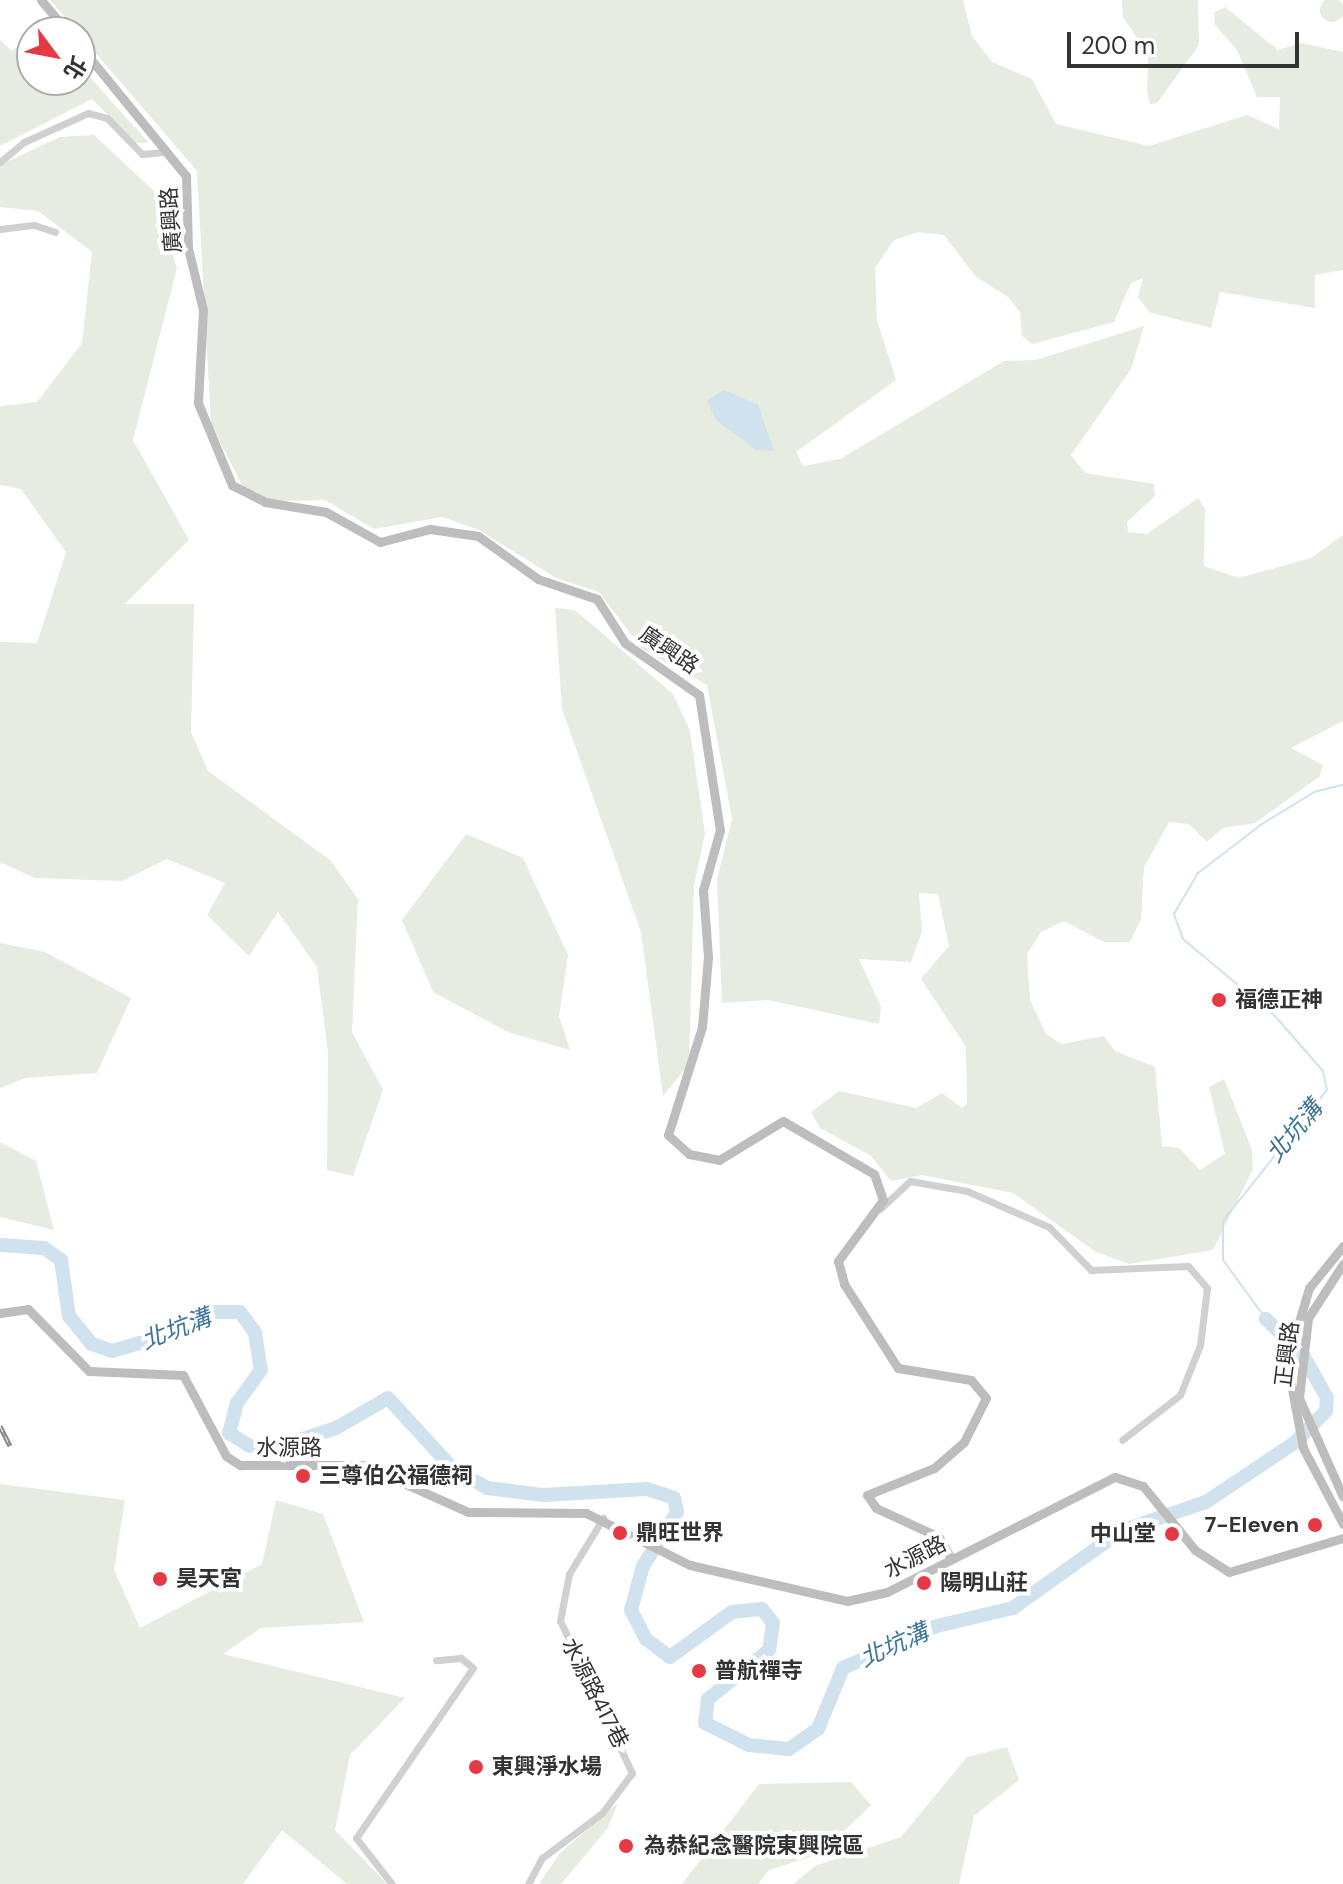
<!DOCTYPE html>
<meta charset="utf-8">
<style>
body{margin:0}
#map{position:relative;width:1343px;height:1884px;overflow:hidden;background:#fff;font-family:"DM Sans","Noto Sans TC",sans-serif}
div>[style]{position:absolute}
.green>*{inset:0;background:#e6ecdf}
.round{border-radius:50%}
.water>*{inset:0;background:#cfe2ee}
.stream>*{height:2px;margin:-1px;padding:0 1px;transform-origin:1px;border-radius:1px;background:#cfe2ee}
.river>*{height:14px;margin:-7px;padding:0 7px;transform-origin:7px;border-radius:7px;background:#cfe2ee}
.street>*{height:7px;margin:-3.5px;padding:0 3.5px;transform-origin:3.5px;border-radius:3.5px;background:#d0d0d0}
.secondary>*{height:9px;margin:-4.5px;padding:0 4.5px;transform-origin:4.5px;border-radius:4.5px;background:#bdbdbd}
.rail>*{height:5px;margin-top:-2.5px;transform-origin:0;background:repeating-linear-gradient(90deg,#fff 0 6px,#888 0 12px);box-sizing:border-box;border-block:2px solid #888}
.dots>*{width:22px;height:22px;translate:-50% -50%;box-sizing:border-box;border:4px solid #fff;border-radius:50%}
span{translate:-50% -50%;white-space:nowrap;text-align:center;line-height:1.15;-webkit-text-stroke:8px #fff;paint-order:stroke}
.street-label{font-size:22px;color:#333}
.poi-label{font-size:22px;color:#333;font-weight:700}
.left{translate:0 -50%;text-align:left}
.right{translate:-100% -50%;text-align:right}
.water-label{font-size:24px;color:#3f7597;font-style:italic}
.north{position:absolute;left:16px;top:16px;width:80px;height:80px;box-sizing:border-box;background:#fff;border:2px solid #adadad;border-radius:50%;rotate:122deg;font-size:22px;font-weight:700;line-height:32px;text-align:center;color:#333}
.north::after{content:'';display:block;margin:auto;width:28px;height:36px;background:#e63946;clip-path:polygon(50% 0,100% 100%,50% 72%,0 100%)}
.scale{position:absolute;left:1067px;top:32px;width:232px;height:36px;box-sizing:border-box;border:4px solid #333;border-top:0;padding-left:10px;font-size:24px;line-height:28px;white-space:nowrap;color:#333;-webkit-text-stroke:6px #fff;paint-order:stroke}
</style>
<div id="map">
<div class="green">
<i class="round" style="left:1320px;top:-2px;width:24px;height:24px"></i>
<i style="clip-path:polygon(50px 0,963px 0,972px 36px,992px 62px,1032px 79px,1056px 124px,1149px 146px,1247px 115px,1279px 129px,1280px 97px,1257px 97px,1237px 50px,1215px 25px,1214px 13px,1225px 7px,1278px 50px,1301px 43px,1343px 52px,1343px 270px,1315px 275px,1315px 308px,1220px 292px,1211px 328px,1149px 312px,1138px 297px,1143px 278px,1131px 283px,1114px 322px,1032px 344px,1022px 336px,1020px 312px,1008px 297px,976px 277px,944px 235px,918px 232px,894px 240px,875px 268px,877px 320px,896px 380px,796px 452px,803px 466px,840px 459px,1004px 361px,1036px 360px,1144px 326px,1131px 369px,1071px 455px,1085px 473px,1154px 484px,1155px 496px,1127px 522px,1128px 532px,1147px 534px,1198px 498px,1205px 509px,1204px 566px,1239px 578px,1311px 558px,1343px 535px,1343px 721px,1291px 748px,1323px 765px,1319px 777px,1255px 823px,1223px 828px,1207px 842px,1189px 824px,1169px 822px,1144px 867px,1141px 919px,1130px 942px,1104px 942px,1064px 921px,1041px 932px,1027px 954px,1030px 1000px,1046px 1034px,1062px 1044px,1104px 1036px,1115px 1051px,1155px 1067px,1162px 1146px,1179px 1148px,1200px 1170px,1225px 1154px,1209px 1087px,1224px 1079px,1252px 1150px,1253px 1169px,1213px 1250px,1129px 1264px,1096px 1252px,1013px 1193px,922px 1175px,891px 1181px,871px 1156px,820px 1128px,811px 1112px,839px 1091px,916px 1108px,942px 1093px,962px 1108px,967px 1104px,966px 1047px,921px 979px,949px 946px,938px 894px,919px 893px,922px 931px,911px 962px,859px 959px,881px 1007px,879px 1024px,768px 1000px,722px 1003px,717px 879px,732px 819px,707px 685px,642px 649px,599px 592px,556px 578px,479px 530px,442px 517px,374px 529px,325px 500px,259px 501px,244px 489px,211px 424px,197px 171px)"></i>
<i style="clip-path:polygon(1122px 0,1198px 0,1199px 45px,1157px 103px,1150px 104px,1147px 92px,1148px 54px,1123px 17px)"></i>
<i style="clip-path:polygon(32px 35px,32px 80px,80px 80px,80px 66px,149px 143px,136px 143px,92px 99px,0 146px,0 40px,12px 51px)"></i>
<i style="clip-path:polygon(94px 135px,154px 191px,177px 268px,133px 440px,189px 540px,125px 604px,194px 604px,191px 732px,208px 771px,330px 860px,358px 899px,352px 1032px,383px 1090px,353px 1176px,327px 1170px,328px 1052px,317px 967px,278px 912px,249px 956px,207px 915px,225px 883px,167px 859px,122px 881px,35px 878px,0 862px,0 642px,37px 643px,66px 552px,21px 489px,0 485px,0 406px,37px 402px,82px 343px,92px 252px,38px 211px,0 207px,0 165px,60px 137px)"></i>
<i style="clip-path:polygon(555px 608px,575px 610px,673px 694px,690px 731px,705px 834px,694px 886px,689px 1064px,663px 1096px,641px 932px,562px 709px)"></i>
<i style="clip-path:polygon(466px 834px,523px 858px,568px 955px,559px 1016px,570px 1050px,508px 1032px,433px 992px,402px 920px)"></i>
<i style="clip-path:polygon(0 943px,45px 952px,131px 998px,97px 1073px,25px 1078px,0 1088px)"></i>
<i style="clip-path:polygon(0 1142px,36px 1161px,54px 1230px,0 1217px)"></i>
<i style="clip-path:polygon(0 1484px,125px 1500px,114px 1570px,140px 1628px,262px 1564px,276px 1500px,323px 1514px,364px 1622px,261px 1628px,223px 1654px,405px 1698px,350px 1755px,335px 1830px,387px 1884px,347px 1884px,282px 1830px,243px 1884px,0 1884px)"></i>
<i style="clip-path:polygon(1007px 1747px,1019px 1780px,974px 1816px,959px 1884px,793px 1884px,815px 1866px,901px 1837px,967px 1757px)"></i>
<i style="clip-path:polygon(851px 1782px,871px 1805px,820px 1854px,769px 1870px,758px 1884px,682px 1884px,759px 1784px)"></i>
<i style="clip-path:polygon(618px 1803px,607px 1829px,561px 1884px,539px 1884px,560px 1853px)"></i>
</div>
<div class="water">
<i style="clip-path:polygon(724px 390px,758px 405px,774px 451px,756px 450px,716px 420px,707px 401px)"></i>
</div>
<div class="stream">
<i style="left:1266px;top:1319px;width:73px;rotate:-126.1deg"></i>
<i style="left:1223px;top:1260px;width:39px;rotate:-90deg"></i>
<i style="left:1223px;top:1221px;width:167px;rotate:-51.6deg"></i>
<i style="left:1327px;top:1090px;width:19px;rotate:-102deg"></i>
<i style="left:1323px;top:1071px;width:73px;rotate:-131.1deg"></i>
<i style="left:1275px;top:1016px;width:120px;rotate:-140.1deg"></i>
<i style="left:1183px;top:939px;width:27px;rotate:-110deg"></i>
<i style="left:1174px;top:914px;width:48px;rotate:-59.7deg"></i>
<i style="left:1198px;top:873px;width:81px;rotate:-37.4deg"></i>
<i style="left:1262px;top:824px;width:61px;rotate:-31.6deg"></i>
<i style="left:1314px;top:792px;width:30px;rotate:-14deg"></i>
</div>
<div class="river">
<i style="left:0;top:1245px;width:44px;rotate:3.9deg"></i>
<i style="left:44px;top:1248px;width:21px;rotate:35deg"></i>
<i style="left:61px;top:1260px;width:57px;rotate:81.9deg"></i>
<i style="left:69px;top:1316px;width:36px;rotate:51deg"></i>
<i style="left:92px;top:1344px;width:21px;rotate:19deg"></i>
<i style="left:112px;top:1351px;width:76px;rotate:-16deg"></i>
<i style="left:185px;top:1330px;width:34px;rotate:-32deg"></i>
<i style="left:214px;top:1312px;width:26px"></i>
<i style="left:240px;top:1312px;width:26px;rotate:54deg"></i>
<i style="left:255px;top:1333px;width:37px;rotate:81deg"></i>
<i style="left:261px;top:1370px;width:41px;rotate:126deg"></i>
<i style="left:237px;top:1403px;width:31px;rotate:105deg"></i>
<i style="left:229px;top:1433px;width:22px;rotate:32deg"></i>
<i style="left:248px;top:1445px;width:20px;rotate:18deg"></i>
<i style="left:267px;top:1451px;width:73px;rotate:-18.4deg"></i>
<i style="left:336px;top:1428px;width:60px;rotate:-30deg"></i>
<i style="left:388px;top:1398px;width:96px;rotate:47.5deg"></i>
<i style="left:453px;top:1469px;width:39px;rotate:29deg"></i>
<i style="left:487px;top:1488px;width:56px;rotate:7.1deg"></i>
<i style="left:543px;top:1495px;width:104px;rotate:-3.3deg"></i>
<i style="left:647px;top:1489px;width:28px;rotate:18deg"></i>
<i style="left:674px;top:1498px;width:14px;rotate:78deg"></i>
<i style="left:677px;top:1512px;width:64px;rotate:122.2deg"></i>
<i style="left:643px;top:1566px;width:46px;rotate:105.3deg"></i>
<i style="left:631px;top:1610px;width:33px;rotate:63deg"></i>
<i style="left:646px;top:1639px;width:30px;rotate:37deg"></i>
<i style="left:670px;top:1657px;width:77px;rotate:-36deg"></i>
<i style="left:732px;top:1612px;width:30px;rotate:-6deg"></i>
<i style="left:762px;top:1609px;width:18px;rotate:52deg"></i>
<i style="left:773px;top:1623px;width:27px;rotate:98deg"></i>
<i style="left:769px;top:1650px;width:78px;rotate:141.2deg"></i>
<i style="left:708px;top:1699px;width:24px;rotate:97deg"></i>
<i style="left:705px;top:1723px;width:49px;rotate:26.6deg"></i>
<i style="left:749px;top:1745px;width:40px;rotate:5.7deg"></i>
<i style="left:789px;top:1749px;width:35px;rotate:-35deg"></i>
<i style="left:818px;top:1729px;width:66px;rotate:-67.7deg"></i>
<i style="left:843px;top:1668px;width:103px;rotate:-24.1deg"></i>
<i style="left:937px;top:1626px;width:78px;rotate:-13.3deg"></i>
<i style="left:1013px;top:1608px;width:133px;rotate:-35.5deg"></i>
<i style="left:1121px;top:1531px;width:90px;rotate:-18.8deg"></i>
<i style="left:1206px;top:1502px;width:106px;rotate:-33.8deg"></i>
<i style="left:1294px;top:1443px;width:45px;rotate:-45deg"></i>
<i style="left:1326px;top:1411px;width:13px;rotate:-86deg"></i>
<i style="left:1327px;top:1398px;width:49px;rotate:-119.2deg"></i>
<i style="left:1303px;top:1355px;width:52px;rotate:-135.8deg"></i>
</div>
<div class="street">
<i style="left:0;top:162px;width:31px;rotate:-40deg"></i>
<i style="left:24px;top:142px;width:70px;rotate:-24.4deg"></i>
<i style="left:88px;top:113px;width:20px;rotate:15deg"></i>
<i style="left:107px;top:118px;width:50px;rotate:45.8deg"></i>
<i style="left:142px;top:154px;width:25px;rotate:-5deg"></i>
<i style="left:0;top:229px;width:34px;rotate:-7deg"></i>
<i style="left:34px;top:225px;width:22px;rotate:18deg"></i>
<i style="left:880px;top:1209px;width:41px;rotate:-43deg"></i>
<i style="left:910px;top:1181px;width:58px;rotate:10deg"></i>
<i style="left:967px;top:1191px;width:90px;rotate:23.7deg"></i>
<i style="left:1049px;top:1227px;width:60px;rotate:45.7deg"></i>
<i style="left:1091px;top:1270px;width:97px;rotate:-2.4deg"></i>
<i style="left:1188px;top:1266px;width:29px;rotate:49deg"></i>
<i style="left:1207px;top:1288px;width:57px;rotate:97deg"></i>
<i style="left:1200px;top:1345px;width:54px;rotate:111.8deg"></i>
<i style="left:1180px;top:1395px;width:73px;rotate:142.2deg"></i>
<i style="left:392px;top:1884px;width:58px;rotate:-128deg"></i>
<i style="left:356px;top:1838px;width:206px;rotate:-55.5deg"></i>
<i style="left:473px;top:1668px;width:16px;rotate:-140deg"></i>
<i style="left:461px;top:1658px;width:25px;rotate:175deg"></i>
<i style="left:528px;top:1884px;width:30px;rotate:-62deg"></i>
<i style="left:542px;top:1858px;width:75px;rotate:-36.9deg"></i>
<i style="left:602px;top:1813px;width:50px;rotate:-53.1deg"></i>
<i style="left:632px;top:1773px;width:168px;rotate:-115.3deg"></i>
<i style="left:560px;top:1621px;width:48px;rotate:-79.2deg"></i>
<i style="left:569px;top:1574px;width:66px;rotate:-58.7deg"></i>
</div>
<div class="secondary">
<i style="left:41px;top:0;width:42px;rotate:49.8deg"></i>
<i style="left:80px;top:46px;width:168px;rotate:50.8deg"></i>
<i style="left:186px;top:176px;width:72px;rotate:88.4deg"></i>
<i style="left:188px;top:248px;width:64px;rotate:76.4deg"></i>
<i style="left:203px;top:310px;width:93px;rotate:93.1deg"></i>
<i style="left:198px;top:403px;width:89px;rotate:67.5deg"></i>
<i style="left:232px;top:485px;width:37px;rotate:27deg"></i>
<i style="left:265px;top:502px;width:62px;rotate:9.3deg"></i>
<i style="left:326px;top:512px;width:62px;rotate:29.1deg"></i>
<i style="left:380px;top:542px;width:52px;rotate:-14.6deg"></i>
<i style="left:430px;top:529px;width:49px;rotate:8.3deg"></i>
<i style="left:478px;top:536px;width:74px;rotate:35.6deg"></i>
<i style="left:538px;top:579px;width:62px;rotate:18.7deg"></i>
<i style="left:597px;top:599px;width:52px;rotate:57.5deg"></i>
<i style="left:625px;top:643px;width:90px;rotate:35.1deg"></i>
<i style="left:699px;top:695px;width:137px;rotate:81.2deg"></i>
<i style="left:720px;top:830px;width:62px;rotate:105.8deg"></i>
<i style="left:703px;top:890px;width:67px;rotate:85.7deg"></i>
<i style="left:708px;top:957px;width:70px;rotate:94.9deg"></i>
<i style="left:702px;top:1027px;width:113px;rotate:107.5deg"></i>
<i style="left:668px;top:1135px;width:28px;rotate:42deg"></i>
<i style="left:689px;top:1154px;width:31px;rotate:11deg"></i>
<i style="left:719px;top:1160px;width:75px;rotate:-31.4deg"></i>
<i style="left:783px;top:1121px;width:105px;rotate:30.2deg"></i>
<i style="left:874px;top:1174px;width:28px;rotate:71deg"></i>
<i style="left:883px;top:1200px;width:76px;rotate:126.4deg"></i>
<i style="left:838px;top:1261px;width:24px;rotate:75deg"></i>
<i style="left:844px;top:1284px;width:100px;rotate:57.3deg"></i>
<i style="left:898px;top:1368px;width:74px;rotate:9.3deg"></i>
<i style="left:971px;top:1380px;width:23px;rotate:50deg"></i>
<i style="left:986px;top:1398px;width:49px;rotate:116.6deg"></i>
<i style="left:964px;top:1442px;width:40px;rotate:139deg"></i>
<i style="left:934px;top:1468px;width:72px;rotate:158.1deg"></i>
<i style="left:867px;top:1495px;width:16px;rotate:55deg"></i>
<i style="left:876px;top:1508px;width:69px;rotate:24.7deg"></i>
<i style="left:939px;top:1537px;width:25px;rotate:61deg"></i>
<i style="left:1343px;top:1246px;width:54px;rotate:129deg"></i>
<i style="left:1309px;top:1288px;width:77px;rotate:106.6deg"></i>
<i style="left:1287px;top:1362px;width:87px;rotate:79.5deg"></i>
<i style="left:1303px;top:1448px;width:86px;rotate:62.2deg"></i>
<i style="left:1343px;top:1264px;width:64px;rotate:122.9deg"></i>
<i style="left:1308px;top:1318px;width:81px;rotate:96.4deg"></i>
<i style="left:1299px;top:1398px;width:108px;rotate:66deg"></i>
<i style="left:0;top:1313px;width:28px;rotate:-8deg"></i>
<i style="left:28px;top:1309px;width:87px;rotate:45.5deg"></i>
<i style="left:89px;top:1371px;width:94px;rotate:2.4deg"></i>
<i style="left:183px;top:1375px;width:92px;rotate:62deg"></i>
<i style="left:226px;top:1456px;width:17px;rotate:33deg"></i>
<i style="left:240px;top:1465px;width:123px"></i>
<i style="left:363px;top:1465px;width:115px;rotate:24.1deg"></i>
<i style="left:468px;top:1512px;width:118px;rotate:0.5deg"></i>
<i style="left:586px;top:1513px;width:116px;rotate:26.6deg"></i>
<i style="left:690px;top:1565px;width:161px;rotate:12.9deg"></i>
<i style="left:847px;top:1601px;width:41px;rotate:-12.7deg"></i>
<i style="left:887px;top:1592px;width:255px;rotate:-26.8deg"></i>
<i style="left:1115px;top:1477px;width:29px;rotate:18deg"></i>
<i style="left:1143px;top:1486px;width:82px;rotate:50.9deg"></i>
<i style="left:1195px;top:1550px;width:40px;rotate:32.9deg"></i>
<i style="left:1229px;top:1572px;width:119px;rotate:-16.6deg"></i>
</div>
<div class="rail">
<i style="left:0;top:1426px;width:22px;rotate:63deg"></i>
</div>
<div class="dots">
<i style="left:1219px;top:1000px;background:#e63946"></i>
<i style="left:303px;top:1476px;background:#e63946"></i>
<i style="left:1315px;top:1525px;background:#e63946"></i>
<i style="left:620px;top:1533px;background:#e63946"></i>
<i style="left:1172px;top:1534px;background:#e63946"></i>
<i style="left:160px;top:1579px;background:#e63946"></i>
<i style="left:924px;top:1583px;background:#e63946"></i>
<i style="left:699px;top:1671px;background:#e63946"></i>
<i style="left:476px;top:1767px;background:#e63946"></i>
<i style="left:626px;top:1846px;background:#e63946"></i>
</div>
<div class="street-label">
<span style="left:171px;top:220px;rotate:-94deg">廣興路</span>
<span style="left:669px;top:650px;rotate:34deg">廣興路</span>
<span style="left:1287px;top:1354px;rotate:-83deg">正興路</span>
<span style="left:289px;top:1448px">水源路</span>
<span style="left:915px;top:1557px;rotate:-27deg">水源路</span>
<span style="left:595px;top:1693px;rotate:63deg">水源路417巷</span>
</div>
<div class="poi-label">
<span class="left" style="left:1235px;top:1000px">福德正神</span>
<span class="left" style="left:319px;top:1476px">三尊伯公福德祠</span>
<span class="right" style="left:1299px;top:1525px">7-Eleven</span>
<span class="left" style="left:636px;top:1533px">鼎旺世界</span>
<span class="right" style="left:1156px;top:1534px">中山堂</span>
<span class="left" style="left:176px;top:1579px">昊天宮</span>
<span class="left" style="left:940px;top:1583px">陽明山莊</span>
<span class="left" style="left:715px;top:1671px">普航禪寺</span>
<span class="left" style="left:492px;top:1767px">東興淨水場</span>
<span class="left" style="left:644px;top:1846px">為恭紀念醫院東興院區</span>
</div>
<div class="water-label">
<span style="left:1294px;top:1131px;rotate:-50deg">北坑溝</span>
<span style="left:176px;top:1329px;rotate:-21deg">北坑溝</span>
<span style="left:894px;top:1645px;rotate:-24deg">北坑溝</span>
</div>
<div class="north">北</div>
<div class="scale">200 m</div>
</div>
